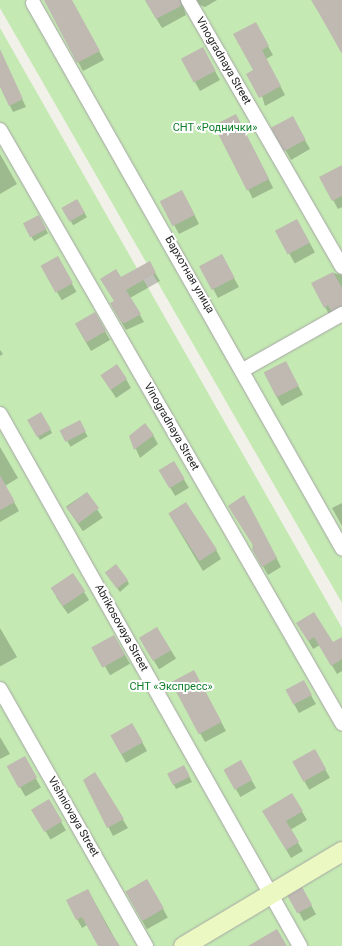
<!DOCTYPE html>
<meta charset="utf-8">
<style>
body{margin:0}
#map{position:relative;width:342px;height:946px;overflow:hidden;background:#f1f0e9;font-family:Roboto,sans-serif}
div>[style]{position:absolute}
.grass>*{inset:0;background:#c4e9b2}
.shadow>*{inset:0;background:#0003;transform-origin:0 0}
.building>*{inset:0;background:#bfb9b2;transform-origin:0 0}
.roads{filter:drop-shadow(0 0 1px #a6a6a6) drop-shadow(0 0 1px #a6a6a6)}
.street>*{height:14px;margin:-7px;padding:0 7px;transform-origin:7px;border-radius:7px;background:#fff}
.secondary>*{height:19px;margin:-9.5px;padding:0 9.5px;transform-origin:9.5px;border-radius:9.5px;background:#ecf8c1}
span{translate:-50% -50%;white-space:nowrap;text-align:center;line-height:1.15;-webkit-text-stroke:4px #fff;paint-order:stroke}
.street-label{font-size:11px;color:#222}
.park-label{font-size:11px;color:#107f2b}
</style>
<div id="map">
<div class="grass">
<i style="clip-path:polygon(0 0,342px 0,342px 603px,0 8px)"></i>
<i style="clip-path:polygon(0 28px,342px 628px,342px 946px,0 946px)"></i>
</div>
<div class="shadow">
<i style="clip-path:polygon(45px 0,71px 0,104px 60px,83px 71px)"></i>
<i style="clip-path:polygon(145px 0,217px 0,205px 7px,189px 1px,184px 9px,186px 15px,162px 28px)"></i>
<i style="clip-path:polygon(260px 32px,273px 55px,266px 59px,285px 95px,265px 106px,254px 70px)"></i>
<i style="clip-path:polygon(0 53px,26px 107px,13px 112px,0 86px)"></i>
<i style="clip-path:polygon(207px 57px,220px 80px,200px 91px,182px 59px)"></i>
<i style="left:236px;top:115px;width:82px;height:23px;rotate:63deg"></i>
<i style="clip-path:polygon(297px 126px,310px 149px,291px 160px,273px 128px)"></i>
<i style="clip-path:polygon(0 154px,17px 184px,0 194px)"></i>
<i style="clip-path:polygon(342px 168px,342px 207px,338px 209px,321px 178px)"></i>
<i style="left:77px;top:200px;width:20px;height:16px;rotate:60deg"></i>
<i style="clip-path:polygon(187px 200px,199px 224px,179px 234px,162px 203px)"></i>
<i style="left:38px;top:216px;width:20px;height:16px;rotate:60deg"></i>
<i style="left:297px;top:220px;width:37px;height:23px;rotate:61deg"></i>
<i style="left:57px;top:258px;width:39px;height:17px;rotate:60deg"></i>
<i style="clip-path:polygon(149px 263px,160px 281px,130px 298px,144px 322px,126px 330px,111px 304px,115px 301px,121px 279px)"></i>
<i style="clip-path:polygon(226px 264px,239px 287px,218px 298px,201px 266px)"></i>
<i style="clip-path:polygon(333px 273px,342px 275px,342px 316px,330px 316px,325px 307px)"></i>
<i style="left:95px;top:314px;width:30px;height:22px;rotate:60deg"></i>
<i style="clip-path:polygon(0 350px,3px 354px,0 356px)"></i>
<i style="left:286px;top:363px;width:36px;height:24px;rotate:62deg"></i>
<i style="clip-path:polygon(126px 379px,131px 388px,116px 398px,107px 384px)"></i>
<i style="left:41px;top:413px;width:23px;height:14px;rotate:61deg"></i>
<i style="left:79px;top:422px;width:17px;height:20px;rotate:59deg"></i>
<i style="clip-path:polygon(153px 435px,158px 444px,140px 458px,130px 436px)"></i>
<i style="clip-path:polygon(0 447px,18px 478px,5px 486px,19px 511px,0 522px)"></i>
<i style="left:174px;top:463px;width:29px;height:16px;rotate:59deg"></i>
<i style="left:86px;top:493px;width:30px;height:24px;rotate:56deg"></i>
<i style="clip-path:polygon(342px 503px,342px 526px,332px 508px)"></i>
<i style="clip-path:polygon(249px 505px,281px 567px,268px 575px,253px 549px)"></i>
<i style="clip-path:polygon(169px 514px,216px 550px,221px 559px,203px 571px)"></i>
<i style="clip-path:polygon(106px 573px,127px 580px,129px 584px,120px 592px)"></i>
<i style="clip-path:polygon(73px 574px,89px 600px,68px 614px,56px 597px)"></i>
<i style="clip-path:polygon(0 628px,17px 657px,1px 666px,0 666px)"></i>
<i style="left:157px;top:628px;width:36px;height:20px;rotate:58deg"></i>
<i style="clip-path:polygon(303px 632px,342px 645px,342px 671px,337px 674px,320px 645px,313px 649px)"></i>
<i style="left:114px;top:636px;width:32px;height:23px;rotate:60deg"></i>
<i style="clip-path:polygon(198px 680px,226px 731px,205px 742px,172px 683px)"></i>
<i style="clip-path:polygon(308px 690px,316px 704px,299px 713px,294px 704px)"></i>
<i style="left:132px;top:724px;width:31px;height:24px;rotate:61deg"></i>
<i style="clip-path:polygon(0 737px,10px 754px,0 759px)"></i>
<i style="left:314px;top:750px;width:32px;height:24px;rotate:60deg"></i>
<i style="left:24px;top:758px;width:34px;height:18px;rotate:60deg"></i>
<i style="left:241px;top:762px;width:30px;height:18px;rotate:60deg"></i>
<i style="clip-path:polygon(186px 770px,192px 782px,176px 789px,168px 773px)"></i>
<i style="clip-path:polygon(95px 774px,128px 828px,113px 836px,84px 780px)"></i>
<i style="clip-path:polygon(292px 795px,307px 820px,290px 830px,303px 851px,291px 858px,264px 812px)"></i>
<i style="left:49px;top:801px;width:34px;height:18px;rotate:60deg"></i>
<i style="left:147px;top:880px;width:43px;height:24px;rotate:61deg"></i>
<i style="left:302px;top:889px;width:29px;height:14px;rotate:61deg"></i>
<i style="clip-path:polygon(88px 890px,119px 946px,99px 946px,87px 925px,82px 928px,77px 919px)"></i>
</div>
<div class="building">
<i style="clip-path:polygon(44px 0,72px 0,100px 51px,77px 63px)"></i>
<i style="clip-path:polygon(145px 0,180px 0,181px 6px,156px 19px)"></i>
<i style="clip-path:polygon(311px 0,342px 0,342px 54px,320px 15px)"></i>
<i style="clip-path:polygon(256px 22px,269px 46px,262px 50px,281px 86px,259px 98px,246px 74px,253px 70px,233px 34px)"></i>
<i style="left:203px;top:47px;width:27px;height:25px;rotate:62deg"></i>
<i style="clip-path:polygon(0 49px,23px 99px,9px 106px,0 87px)"></i>
<i style="left:236px;top:114px;width:73px;height:25px;rotate:63deg"></i>
<i style="left:293px;top:116px;width:27px;height:25px;rotate:62deg"></i>
<i style="clip-path:polygon(342px 165px,342px 196px,332px 201px,319px 177px)"></i>
<i style="left:182px;top:190px;width:28px;height:25px;rotate:63deg"></i>
<i style="left:77px;top:199px;width:16px;height:18px;rotate:60deg"></i>
<i style="left:39px;top:215px;width:16px;height:18px;rotate:63deg"></i>
<i style="left:297px;top:219px;width:27px;height:25px;rotate:62deg"></i>
<i style="left:222px;top:254px;width:27px;height:26px;rotate:62deg"></i>
<i style="left:58px;top:256px;width:31px;height:20px;rotate:61deg"></i>
<i style="clip-path:polygon(150px 261px,156px 273px,126px 290px,141px 314px,125px 323px,121px 322px,110px 303px,114px 301px,100px 279px,116px 269px,121px 277px)"></i>
<i style="clip-path:polygon(333px 272px,342px 288px,342px 306px,331px 311px,328px 305px,324px 308px,311px 283px)"></i>
<i style="left:95px;top:312px;width:22px;height:23px;rotate:60deg"></i>
<i style="left:286px;top:361px;width:28px;height:25px;rotate:63deg"></i>
<i style="left:117px;top:364px;width:18px;height:20px;rotate:56deg"></i>
<i style="left:41px;top:412px;width:20px;height:16px;rotate:60deg"></i>
<i style="left:80px;top:420px;width:13px;height:23px;rotate:63deg"></i>
<i style="clip-path:polygon(145px 423px,154px 435px,134px 450px,129px 436px)"></i>
<i style="left:174px;top:461px;width:21px;height:18px;rotate:59deg"></i>
<i style="clip-path:polygon(0 475px,15px 502px,0 510px)"></i>
<i style="left:87px;top:492px;width:20px;height:26px;rotate:53deg"></i>
<i style="clip-path:polygon(244px 495px,277px 558px,262px 567px,252px 549px,254px 547px,228px 506px)"></i>
<i style="left:186px;top:502px;width:57px;height:21px;rotate:57deg"></i>
<i style="left:116px;top:564px;width:20px;height:14px;rotate:53deg"></i>
<i style="left:73px;top:573px;width:22px;height:27px;rotate:56deg"></i>
<i style="clip-path:polygon(314px 612px,333px 642px,342px 637px,342px 659px,331px 666px,314px 637px,308px 641px,296px 623px)"></i>
<i style="left:157px;top:627px;width:27px;height:21px;rotate:59deg"></i>
<i style="left:114px;top:635px;width:23px;height:26px;rotate:61deg"></i>
<i style="left:194px;top:670px;width:59px;height:26px;rotate:62deg"></i>
<i style="left:304px;top:680px;width:17px;height:21px;rotate:62deg"></i>
<i style="left:132px;top:723px;width:22px;height:25px;rotate:60deg"></i>
<i style="left:315px;top:749px;width:23px;height:26px;rotate:61deg"></i>
<i style="left:25px;top:756px;width:25px;height:21px;rotate:61deg"></i>
<i style="left:241px;top:760px;width:23px;height:20px;rotate:61deg"></i>
<i style="left:184px;top:765px;width:13px;height:19px;rotate:63deg"></i>
<i style="clip-path:polygon(95px 772px,124px 819px,107px 828px,83px 780px)"></i>
<i style="clip-path:polygon(292px 793px,303px 811px,286px 821px,299px 842px,286px 850px,262px 811px)"></i>
<i style="left:49px;top:799px;width:26px;height:21px;rotate:59deg"></i>
<i style="left:147px;top:879px;width:34px;height:25px;rotate:60deg"></i>
<i style="left:302px;top:887px;width:21px;height:17px;rotate:61deg"></i>
<i style="clip-path:polygon(88px 889px,108px 928px,120px 946px,98px 946px,82px 917px,76px 920px,66px 900px)"></i>
<i style="clip-path:polygon(277px 929px,287px 946px,248px 946px)"></i>
</div>
<div class="roads">
<div class="street">
<i style="left:188px;top:0;width:308px;rotate:60deg"></i>
<i style="left:33px;top:3px;width:627px;rotate:60.45deg"></i>
<i style="left:0;top:130px;width:685px;rotate:60.03deg"></i>
<i style="left:243px;top:370px;width:114px;rotate:-29.5deg"></i>
<i style="left:0;top:414px;width:611px;rotate:60.58deg"></i>
<i style="left:0;top:689px;width:296px;rotate:60.4deg"></i>
</div>
<div class="secondary">
<i style="left:183px;top:946px;width:185px;rotate:-30.9deg"></i>
</div>
</div>
<div class="street-label">
<span style="left:223px;top:61px;rotate:60deg">Vinogradnaya Street</span>
<span style="left:189px;top:275px;rotate:60deg">Бархотная улица</span>
<span style="left:171px;top:427px;rotate:60deg">Vinogradnaya Street</span>
<span style="left:121px;top:628px;rotate:61deg">Abrikosovaya Street</span>
<span style="left:73px;top:817px;rotate:60deg">Vishniovaya Street</span>
</div>
<div class="park-label">
<span style="left:215px;top:128px">СНТ «Роднички»</span>
<span style="left:171px;top:687px">СНТ «Экспресс»</span>
</div>
</div>
